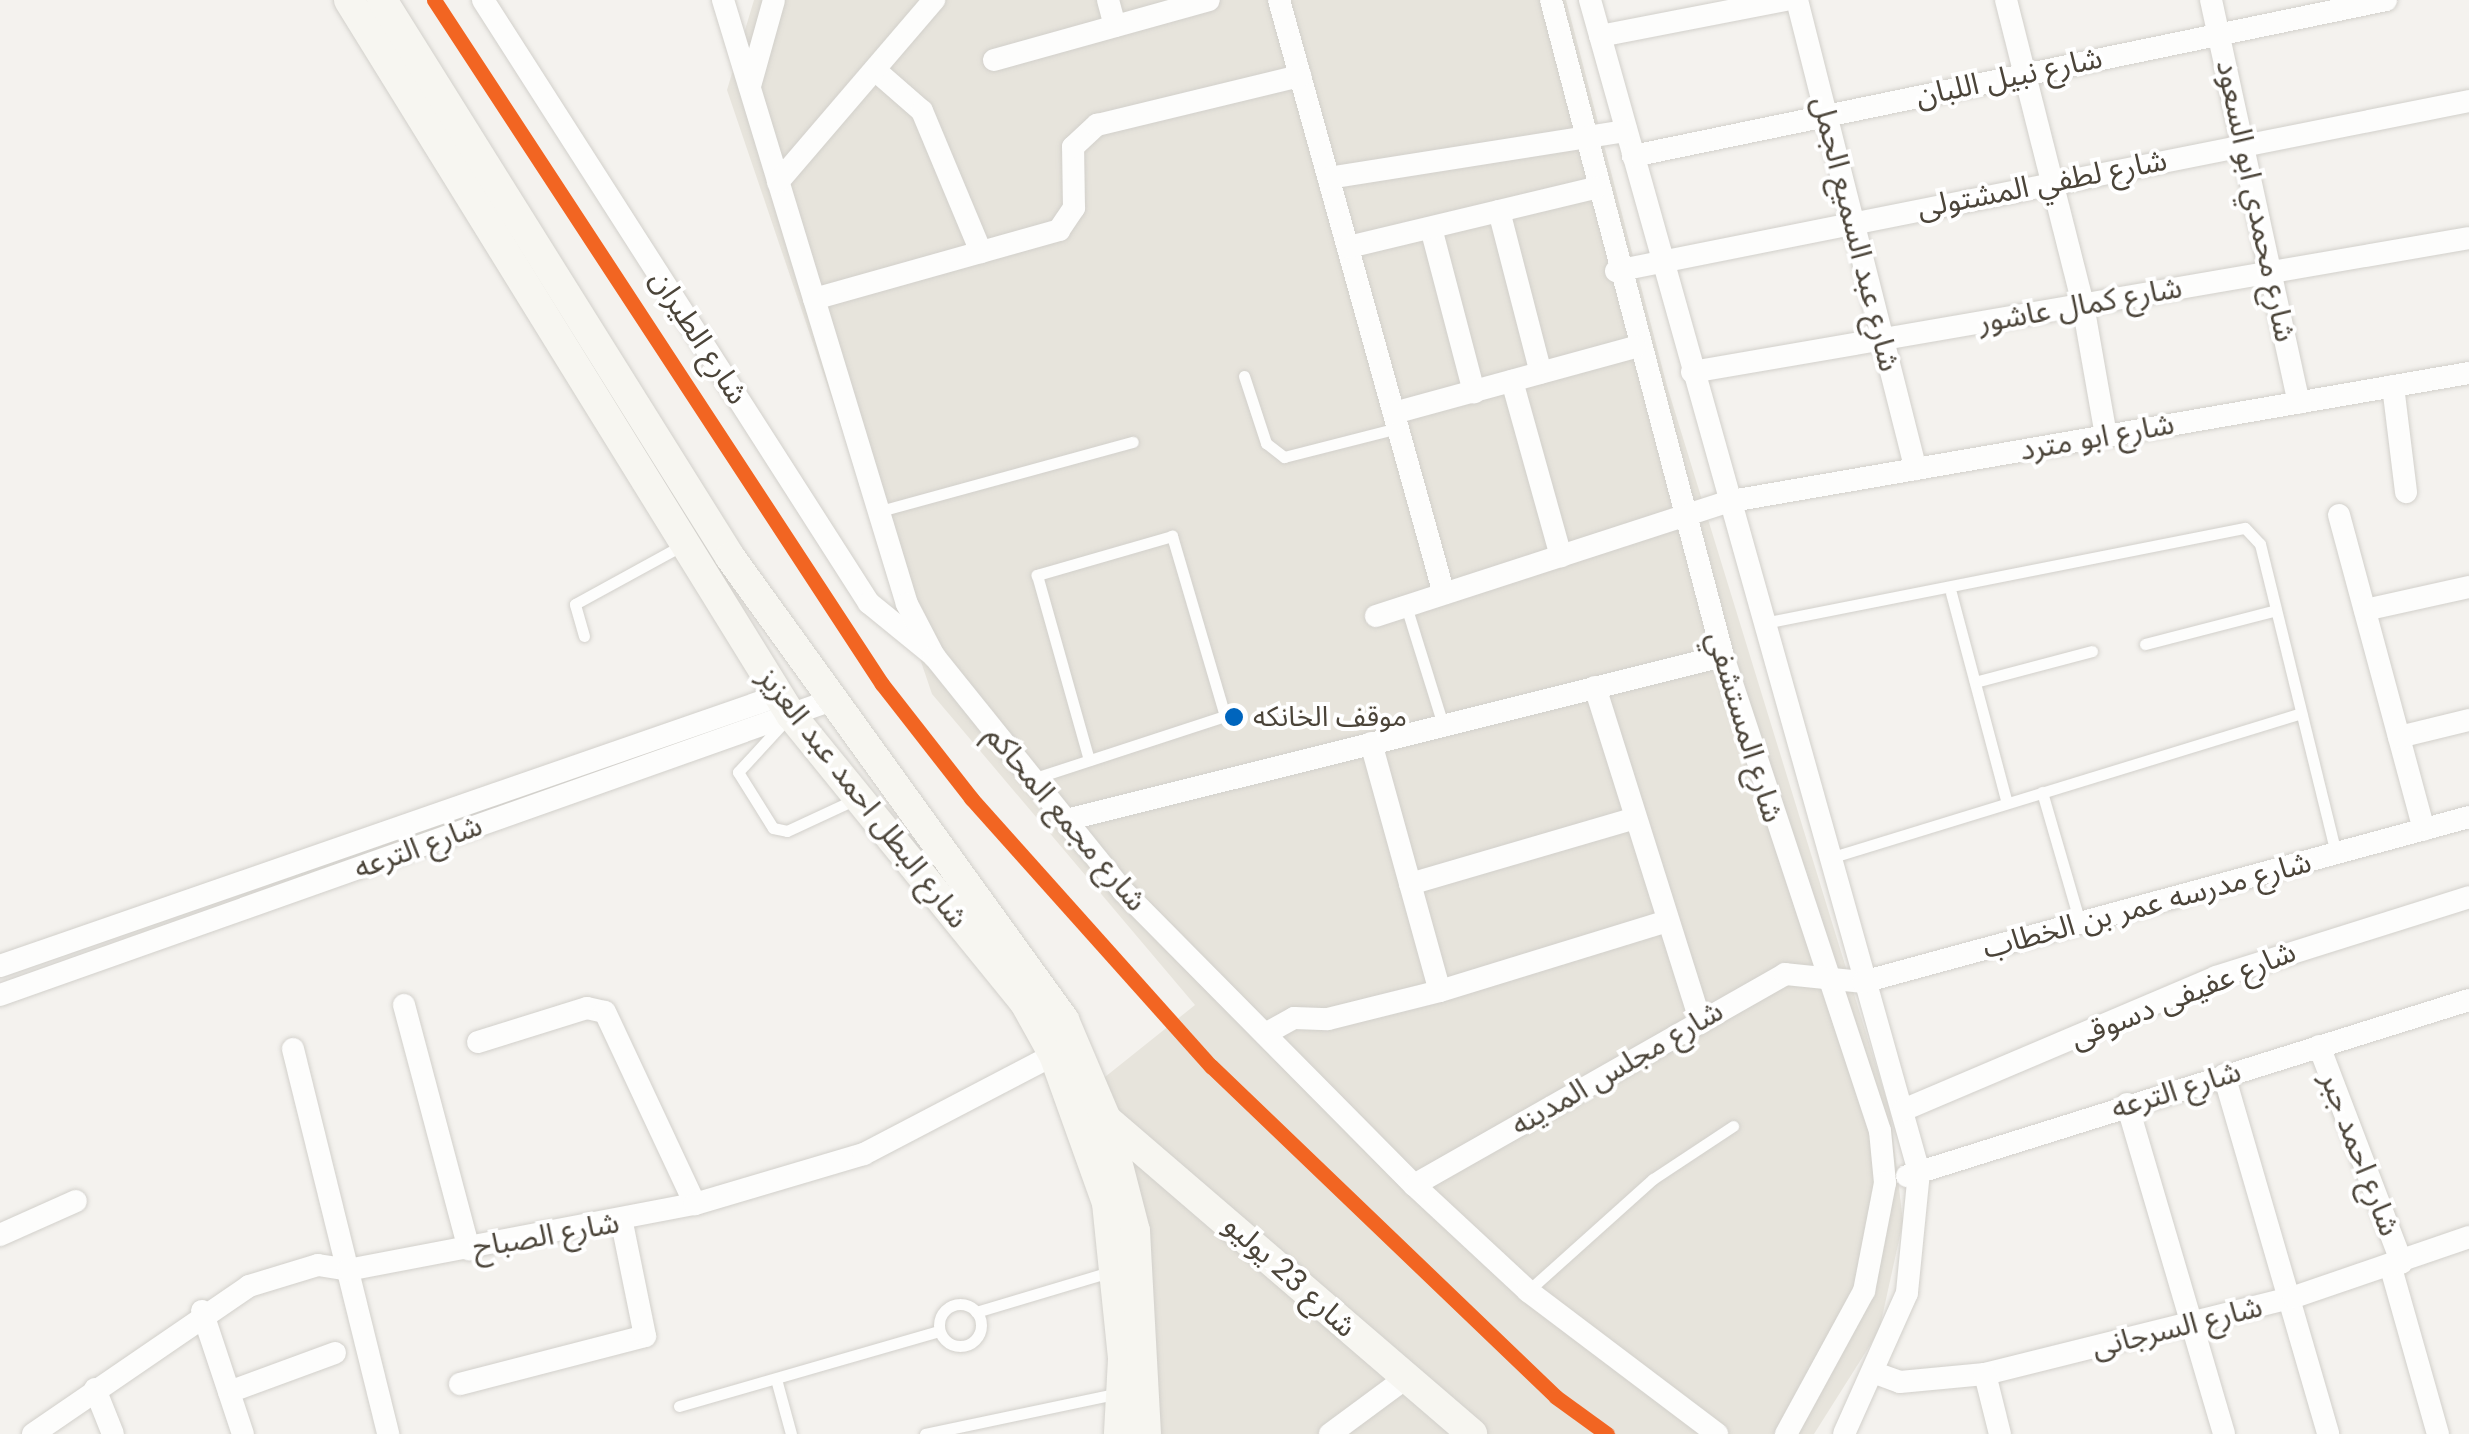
<!DOCTYPE html>
<meta charset="utf-8">
<style>
body{margin:0}
#map{position:relative;width:2469px;height:1434px;overflow:hidden;background:#f4f2ee;font-family:Poppins,"Noto Sans Arabic",sans-serif}
div>[style]{position:absolute}
.residential>*{inset:0;background:#e7e4dc}
.roads{filter:drop-shadow(0 0 2px #d2d0cb) drop-shadow(0 0 2px #d2d0cb)}
.lane>*{height:11px;margin:-5.5px;padding:0 5.5px;transform-origin:5.5px;border-radius:5.5px;background:#fdfdfc}
.lane>.ring{margin:-5.5px;padding:0;box-sizing:content-box;background:none;border:11px solid #fdfdfc;border-radius:50%}
.street>*{height:22px;margin:-11px;padding:0 11px;transform-origin:11px;border-radius:11px;background:#fdfdfc}
.secondary>*{height:30px;margin:-15px;padding:0 15px;transform-origin:15px;border-radius:15px;background:#f7f6f1}
.rail-1>*{height:15px;margin:-7.5px;padding:0 7.5px;transform-origin:7.5px;border-radius:7.5px;background:#f26522}
.dots>*{width:28px;height:28px;translate:-50% -50%;box-sizing:border-box;border:5px solid #fff;border-radius:50%}
span{translate:-50% -50%;white-space:nowrap;text-align:center;line-height:1.15;-webkit-text-stroke:8px #fff;paint-order:stroke}
.bus-label{font-size:28px;color:#4b4439}
.left{translate:0 -50%;text-align:left}
.street-label{font-size:30px;color:#4b4439}
</style>
<div id="map">
<div class="residential">
<i style="clip-path:polygon(754px 0,1566px 0,1667px 386px,1890px 1111px,1903px 1222px,1879px 1331px,1814px 1434px,1135px 1434px,1100px 1081px,1195px 1005px,932px 694px,727px 90px)"></i>
</div>
<div class="roads">
<div class="lane">
<i style="left:1244px;top:376px;width:71px;rotate:71.8deg"></i>
<i style="left:1266px;top:443px;width:23px;rotate:38deg"></i>
<i style="left:1284px;top:457px;width:118px;rotate:-14.3deg"></i>
<i style="left:880px;top:511px;width:262px;rotate:-15.3deg"></i>
<i style="left:1951px;top:593px;width:217px;rotate:75.1deg"></i>
<i style="left:1406px;top:606px;width:125px;rotate:72.7deg"></i>
<i style="left:1764px;top:623px;width:490px;rotate:-11.2deg"></i>
<i style="left:2245px;top:528px;width:22px;rotate:47deg"></i>
<i style="left:2260px;top:544px;width:318px;rotate:76.2deg"></i>
<i style="left:584px;top:636px;width:33px;rotate:-106deg"></i>
<i style="left:575px;top:604px;width:121px;rotate:-28.7deg"></i>
<i style="left:2145px;top:644px;width:135px;rotate:-14.5deg"></i>
<i style="left:1975px;top:682px;width:121px;rotate:-14.8deg"></i>
<i style="left:784px;top:722px;width:68px;rotate:132.6deg"></i>
<i style="left:738px;top:772px;width:66px;rotate:58deg"></i>
<i style="left:773px;top:828px;width:14px;rotate:12deg"></i>
<i style="left:787px;top:831px;width:76px;rotate:-24.9deg"></i>
<i style="left:1032px;top:779px;width:203px;rotate:-18.1deg"></i>
<i style="left:1225px;top:716px;width:188px;rotate:-106.4deg"></i>
<i style="left:1172px;top:536px;width:141px;rotate:163.9deg"></i>
<i style="left:1037px;top:575px;width:192px;rotate:74.3deg"></i>
<i style="left:2042px;top:792px;width:136px;rotate:73.8deg"></i>
<i style="left:1830px;top:858px;width:493px;rotate:-17.1deg"></i>
<i style="left:1528px;top:1291px;width:168px;rotate:-41.9deg"></i>
<i style="left:1653px;top:1179px;width:96px;rotate:-33.5deg"></i>
<i class="ring" style="left:939px;top:1304px;width:31px;height:31px"></i>
<i style="left:976px;top:1312px;width:143px;rotate:-16.7deg"></i>
<i style="left:776px;top:1379px;width:57px;rotate:74.7deg"></i>
<i style="left:679px;top:1406px;width:271px;rotate:-16.1deg"></i>
<i style="left:925px;top:1434px;width:198px;rotate:-11.9deg"></i>
</div>
<div class="street">
<i style="left:483px;top:0;width:716px;rotate:57.38deg"></i>
<i style="left:869px;top:603px;width:84px;rotate:39.2deg"></i>
<i style="left:723px;top:0;width:631px;rotate:73.06deg"></i>
<i style="left:907px;top:604px;width:59px;rotate:62.6deg"></i>
<i style="left:934px;top:656px;width:302px;rotate:51.2deg"></i>
<i style="left:1123px;top:891px;width:414px;rotate:45.3deg"></i>
<i style="left:1414px;top:1185px;width:156px;rotate:42.9deg"></i>
<i style="left:1528px;top:1291px;width:237px;rotate:37.1deg"></i>
<i style="left:1108px;top:0;width:27px;rotate:75deg"></i>
<i style="left:1279px;top:0;width:616px;rotate:74.48deg"></i>
<i style="left:1551px;top:0;width:678px;rotate:75.31deg"></i>
<i style="left:1723px;top:656px;width:500px;rotate:71.71deg"></i>
<i style="left:1880px;top:1131px;width:52px;rotate:84.5deg"></i>
<i style="left:1885px;top:1183px;width:110px;rotate:101deg"></i>
<i style="left:1864px;top:1291px;width:163px;rotate:118.6deg"></i>
<i style="left:1590px;top:0;width:1217px;rotate:74.32deg"></i>
<i style="left:1919px;top:1172px;width:122px;rotate:95.7deg"></i>
<i style="left:1907px;top:1293px;width:154px;rotate:114.1deg"></i>
<i style="left:1797px;top:0;width:484px;rotate:75.8deg"></i>
<i style="left:2006px;top:0;width:315px;rotate:75.8deg"></i>
<i style="left:2083px;top:305px;width:133px;rotate:80deg"></i>
<i style="left:2211px;top:0;width:412px;rotate:77.7deg"></i>
<i style="left:1600px;top:36px;width:189px;rotate:-11deg"></i>
<i style="left:994px;top:60px;width:223px;rotate:-15.6deg"></i>
<i style="left:875px;top:70px;width:62px;rotate:41.1deg"></i>
<i style="left:922px;top:111px;width:153px;rotate:67.3deg"></i>
<i style="left:750px;top:86px;width:89px;rotate:-74.4deg"></i>
<i style="left:1633px;top:156px;width:769px;rotate:-11.7deg"></i>
<i style="left:1329px;top:178px;width:301px;rotate:-9deg"></i>
<i style="left:778px;top:182px;width:240px;rotate:-49.4deg"></i>
<i style="left:1499px;top:211px;width:167px;rotate:75.5deg"></i>
<i style="left:1431px;top:228px;width:170px;rotate:75.3deg"></i>
<i style="left:1349px;top:247px;width:253px;rotate:-13.5deg"></i>
<i style="left:1616px;top:271px;width:870px;rotate:-11.27deg"></i>
<i style="left:814px;top:299px;width:255px;rotate:-15.7deg"></i>
<i style="left:1059px;top:230px;width:27px;rotate:-56deg"></i>
<i style="left:1074px;top:208px;width:61px;rotate:-90.9deg"></i>
<i style="left:1073px;top:147px;width:33px;rotate:-43deg"></i>
<i style="left:1097px;top:125px;width:209px;rotate:-13.6deg"></i>
<i style="left:1692px;top:372px;width:788px;rotate:-9.78deg"></i>
<i style="left:1512px;top:381px;width:182px;rotate:74.4deg"></i>
<i style="left:2393px;top:386px;width:107px;rotate:83deg"></i>
<i style="left:1394px;top:413px;width:250px;rotate:-15.3deg"></i>
<i style="left:2339px;top:515px;width:326px;rotate:74.9deg"></i>
<i style="left:2365px;top:610px;width:107px;rotate:-12.5deg"></i>
<i style="left:1376px;top:616px;width:368px;rotate:-18deg"></i>
<i style="left:1726px;top:502px;width:754px;rotate:-9.85deg"></i>
<i style="left:1595px;top:687px;width:350px;rotate:72.5deg"></i>
<i style="left:2399px;top:737px;width:72px;rotate:-13.7deg"></i>
<i style="left:1371px;top:743px;width:257px;rotate:74.5deg"></i>
<i style="left:1066px;top:820px;width:677px;rotate:-14.02deg"></i>
<i style="left:1410px;top:884px;width:235px;rotate:-16.3deg"></i>
<i style="left:0;top:966px;width:824px;rotate:-19.14deg"></i>
<i style="left:0;top:995px;width:886px;rotate:-19.52deg"></i>
<i style="left:404px;top:1005px;width:253px;rotate:75.1deg"></i>
<i style="left:1265px;top:1034px;width:33px;rotate:-29deg"></i>
<i style="left:1294px;top:1018px;width:34px;rotate:2deg"></i>
<i style="left:1328px;top:1019px;width:115px;rotate:-14deg"></i>
<i style="left:1440px;top:991px;width:238px;rotate:-17.1deg"></i>
<i style="left:478px;top:1042px;width:114px;rotate:-17.3deg"></i>
<i style="left:587px;top:1008px;width:18px;rotate:13deg"></i>
<i style="left:605px;top:1012px;width:212px;rotate:64.9deg"></i>
<i style="left:2319px;top:1046px;width:232px;rotate:69.1deg"></i>
<i style="left:293px;top:1049px;width:397px;rotate:76.1deg"></i>
<i style="left:2224px;top:1075px;width:374px;rotate:73.8deg"></i>
<i style="left:2127px;top:1104px;width:344px;rotate:73.6deg"></i>
<i style="left:1903px;top:1110px;width:340px;rotate:-23deg"></i>
<i style="left:2216px;top:977px;width:265px;rotate:-17.5deg"></i>
<i style="left:1907px;top:1176px;width:589px;rotate:-17.39deg"></i>
<i style="left:1414px;top:1185px;width:427px;rotate:-29.6deg"></i>
<i style="left:1785px;top:974px;width:78px;rotate:5.9deg"></i>
<i style="left:1863px;top:982px;width:628px;rotate:-15.23deg"></i>
<i style="left:0;top:1235px;width:83px;rotate:-24.1deg"></i>
<i style="left:2391px;top:1268px;width:173px;rotate:74.2deg"></i>
<i style="left:202px;top:1311px;width:130px;rotate:71.6deg"></i>
<i style="left:1878px;top:1374px;width:23px;rotate:20deg"></i>
<i style="left:1900px;top:1382px;width:85px;rotate:-5.4deg"></i>
<i style="left:1985px;top:1374px;width:318px;rotate:-14deg"></i>
<i style="left:2294px;top:1297px;width:185px;rotate:-18.9deg"></i>
<i style="left:1985px;top:1374px;width:62px;rotate:76deg"></i>
<i style="left:460px;top:1384px;width:191px;rotate:-14.5deg"></i>
<i style="left:645px;top:1336px;width:115px;rotate:-101.5deg"></i>
<i style="left:95px;top:1389px;width:48px;rotate:68.2deg"></i>
<i style="left:229px;top:1392px;width:113px;rotate:-20.2deg"></i>
<i style="left:33px;top:1434px;width:262px;rotate:-34.4deg"></i>
<i style="left:249px;top:1286px;width:72px;rotate:-16.9deg"></i>
<i style="left:318px;top:1265px;width:30px;rotate:9deg"></i>
<i style="left:348px;top:1270px;width:353px;rotate:-10.8deg"></i>
<i style="left:695px;top:1204px;width:176px;rotate:-16.5deg"></i>
<i style="left:864px;top:1154px;width:227px;rotate:-27.6deg"></i>
<i style="left:1330px;top:1434px;width:94px;rotate:-36.4deg"></i>
</div>
<div class="secondary">
<i style="left:349px;top:0;width:841px;rotate:58.28deg"></i>
<i style="left:791px;top:715px;width:371px;rotate:50.9deg"></i>
<i style="left:1025px;top:1003px;width:60px;rotate:60.9deg"></i>
<i style="left:1054px;top:1055px;width:157px;rotate:70.3deg"></i>
<i style="left:1107px;top:1203px;width:157px;rotate:84.1deg"></i>
<i style="left:1123px;top:1359px;width:75px;rotate:93.1deg"></i>
<i style="left:382px;top:0;width:657px;rotate:58deg"></i>
<i style="left:730px;top:557px;width:571px;rotate:54.19deg"></i>
<i style="left:1064px;top:1020px;width:108px;rotate:67deg"></i>
<i style="left:1106px;top:1119px;width:116px;rotate:75.5deg"></i>
<i style="left:1135px;top:1231px;width:203px;rotate:86.9deg"></i>
<i style="left:1106px;top:1119px;width:483px;rotate:40.7deg"></i>
</div>
</div>
<div class="rail-1">
<i style="left:434px;top:0;width:818px;rotate:56.78deg"></i>
<i style="left:882px;top:684px;width:145px;rotate:52deg"></i>
<i style="left:971px;top:798px;width:360px;rotate:48.2deg"></i>
<i style="left:1211px;top:1066px;width:478px;rotate:43.8deg"></i>
<i style="left:1556px;top:1397px;width:63px;rotate:36deg"></i>
</div>
<div class="dots">
<i style="left:1234px;top:717px;background:#0065bd"></i>
</div>
<div class="bus-label">
<span class="left" style="left:1253px;top:717px">موقف الخانكه</span>
</div>
<div class="street-label">
<span style="left:2009px;top:77px;rotate:-12deg">شارع نبيل اللبان</span>
<span style="left:2042px;top:184px;rotate:-11deg">شارع لطفي المشتولى</span>
<span style="left:2256px;top:201px;rotate:78deg">شارع محمدي ابو السعود</span>
<span style="left:1856px;top:234px;rotate:76deg">شارع عبد السميع الجمل</span>
<span style="left:2080px;top:305px;rotate:-10deg">شارع كمال عاشور</span>
<span style="left:699px;top:337px;rotate:57deg">شارع الطيران</span>
<span style="left:2097px;top:437px;rotate:-10deg">شارع ابو مترد</span>
<span style="left:1745px;top:727px;rotate:73deg">شارع المستشفي</span>
<span style="left:863px;top:798px;rotate:52deg">شارع البطل احمد عبد العزيز</span>
<span style="left:1066px;top:818px;rotate:50deg">شارع مجمع المحاكم</span>
<span style="left:418px;top:847px;rotate:-20deg">شارع الترعه</span>
<span style="left:2147px;top:905px;rotate:-15deg">شارع مدرسه عمر بن الخطاب</span>
<span style="left:2183px;top:995px;rotate:-22deg">شارع عفيفى دسوقى</span>
<span style="left:1617px;top:1068px;rotate:-30deg">شارع مجلس المدينه</span>
<span style="left:2176px;top:1090px;rotate:-17deg">شارع الترعه</span>
<span style="left:2360px;top:1154px;rotate:69deg">شارع احمد جبر</span>
<span style="left:546px;top:1235px;rotate:-10deg">شارع الصباح</span>
<span style="left:1290px;top:1276px;rotate:42deg">شارع 23 يوليو</span>
<span style="left:2177px;top:1327px;rotate:-14deg">شارع السرجانى</span>
</div>
</div>
